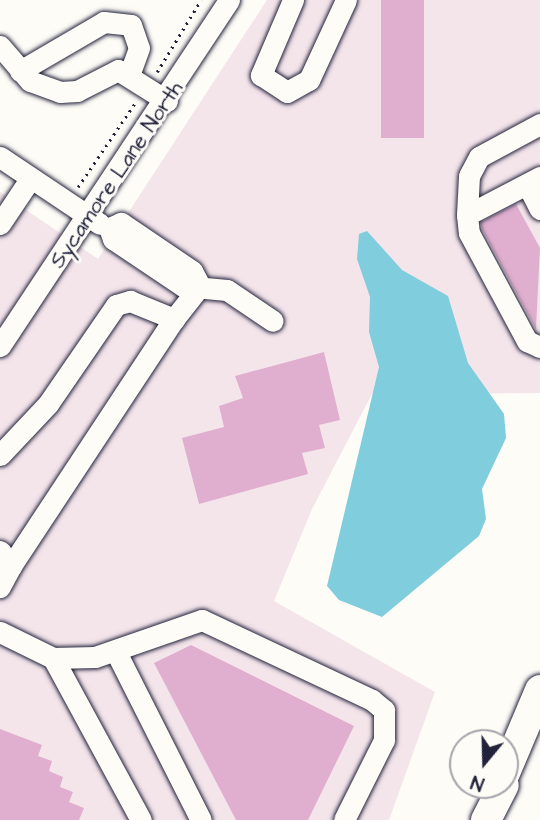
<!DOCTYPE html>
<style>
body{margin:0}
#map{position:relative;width:540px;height:820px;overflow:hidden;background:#fdfcf7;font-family:"Architects Daughter",sans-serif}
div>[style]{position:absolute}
.built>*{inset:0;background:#f4e5eb}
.water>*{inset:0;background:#7fcddd}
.building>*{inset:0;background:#e0afcf;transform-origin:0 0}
.path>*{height:2.5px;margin-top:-1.25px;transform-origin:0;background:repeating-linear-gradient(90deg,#22223b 0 2px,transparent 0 7px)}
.roads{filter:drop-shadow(0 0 2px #22223b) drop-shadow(0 0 2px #22223b)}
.minor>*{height:21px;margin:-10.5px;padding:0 10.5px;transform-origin:10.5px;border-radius:10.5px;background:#fdfcf7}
.highway>*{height:30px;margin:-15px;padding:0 15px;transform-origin:15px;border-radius:15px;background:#fdfcf7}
span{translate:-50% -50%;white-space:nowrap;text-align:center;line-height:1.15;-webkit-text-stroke:6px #fdfcf7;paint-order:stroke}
.street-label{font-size:21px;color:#22223b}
.north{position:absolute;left:449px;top:729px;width:70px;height:70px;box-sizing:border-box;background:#fdfcf7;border:2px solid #a5a5ac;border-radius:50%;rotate:199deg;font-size:19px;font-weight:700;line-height:28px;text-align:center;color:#22223b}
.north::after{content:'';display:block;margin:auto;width:24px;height:32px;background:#22223b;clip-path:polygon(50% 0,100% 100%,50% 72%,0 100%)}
</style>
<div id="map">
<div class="built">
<i style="clip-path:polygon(267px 0,540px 0,540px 393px,372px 394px,312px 509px,274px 601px,435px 692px,389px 820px,0 820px,0 192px,98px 259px)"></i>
</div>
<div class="water">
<i style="clip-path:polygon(367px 231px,402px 270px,448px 296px,468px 363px,504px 414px,506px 438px,482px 489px,486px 519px,479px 536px,382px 617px,339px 600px,327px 586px,379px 367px,369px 332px,370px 297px,357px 259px,359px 234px)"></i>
</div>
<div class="building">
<i style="left:381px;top:0;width:43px;height:138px"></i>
<i style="clip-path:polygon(516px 204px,540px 248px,536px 329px,482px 229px,481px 222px)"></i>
<i style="clip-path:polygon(324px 352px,340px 420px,319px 425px,325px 448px,302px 453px,308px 474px,199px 504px,182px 438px,224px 427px,219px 406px,243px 398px,235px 376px)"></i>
<i style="clip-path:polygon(191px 645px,354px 726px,308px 820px,236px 820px,154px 663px)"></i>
<i style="clip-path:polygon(0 729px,42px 745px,38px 756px,52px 761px,49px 771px,63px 777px,60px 787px,73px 792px,69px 802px,84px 808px,79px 820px,0 820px)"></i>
</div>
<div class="path">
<i style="left:157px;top:72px;width:84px;rotate:-58.6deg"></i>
<i style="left:78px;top:187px;width:102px;rotate:-55.8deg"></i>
</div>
<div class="roads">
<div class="minor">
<i style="left:293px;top:0;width:82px;rotate:113.1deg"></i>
<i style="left:261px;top:75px;width:31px;rotate:33deg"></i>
<i style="left:287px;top:92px;width:25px;rotate:-29deg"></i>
<i style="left:309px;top:80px;width:88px;rotate:-65.2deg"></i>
<i style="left:0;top:46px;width:46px;rotate:49.4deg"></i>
<i style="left:30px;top:81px;width:32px;rotate:20deg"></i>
<i style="left:60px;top:92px;width:17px;rotate:-3deg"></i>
<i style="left:77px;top:91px;width:46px;rotate:-27.1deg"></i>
<i style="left:118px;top:70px;width:58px;rotate:32.3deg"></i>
<i style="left:20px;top:71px;width:97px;rotate:-30.3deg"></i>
<i style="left:104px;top:22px;width:27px;rotate:6deg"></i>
<i style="left:131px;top:25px;width:24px;rotate:71deg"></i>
<i style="left:139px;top:48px;width:30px;rotate:110deg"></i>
<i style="left:540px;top:124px;width:69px;rotate:151.6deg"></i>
<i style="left:479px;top:157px;width:21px;rotate:118deg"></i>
<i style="left:469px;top:176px;width:39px;rotate:93deg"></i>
<i style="left:467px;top:215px;width:18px;rotate:84deg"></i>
<i style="left:469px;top:233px;width:123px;rotate:61.8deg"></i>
<i style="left:527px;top:341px;width:14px;rotate:25deg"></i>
<i style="left:0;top:157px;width:120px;rotate:33.8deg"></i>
<i style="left:527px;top:184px;width:28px;rotate:63deg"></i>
<i style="left:467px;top:215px;width:82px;rotate:-27.5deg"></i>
<i style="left:0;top:224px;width:54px;rotate:-56.3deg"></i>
<i style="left:200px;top:286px;width:17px;rotate:-118deg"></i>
<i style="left:192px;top:271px;width:86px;rotate:-145.9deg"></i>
<i style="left:121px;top:223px;width:13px;rotate:157deg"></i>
<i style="left:109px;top:228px;width:12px;rotate:70deg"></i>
<i style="left:113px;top:239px;width:84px;rotate:33.9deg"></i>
<i style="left:183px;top:286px;width:44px;rotate:5.2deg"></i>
<i style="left:227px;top:290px;width:55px;rotate:34deg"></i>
<i style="left:0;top:346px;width:415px;rotate:-56.5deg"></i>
<i style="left:0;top:455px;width:70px;rotate:-46.7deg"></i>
<i style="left:48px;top:404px;width:120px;rotate:-55.5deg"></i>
<i style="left:116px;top:305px;width:15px;rotate:-16deg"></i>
<i style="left:130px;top:301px;width:48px;rotate:22.2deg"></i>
<i style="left:174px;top:319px;width:42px;rotate:-51.8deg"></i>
<i style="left:0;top:551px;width:19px;rotate:54deg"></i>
<i style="left:11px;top:566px;width:24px;rotate:118deg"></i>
<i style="left:11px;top:566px;width:296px;rotate:-56.6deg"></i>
<i style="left:0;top:632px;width:59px;rotate:26.1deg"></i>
<i style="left:53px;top:658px;width:42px;rotate:-1.4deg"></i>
<i style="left:95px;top:657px;width:113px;rotate:-19.1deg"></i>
<i style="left:202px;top:620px;width:188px;rotate:25.2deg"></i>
<i style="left:372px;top:700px;width:16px;rotate:40deg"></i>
<i style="left:384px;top:710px;width:30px;rotate:90deg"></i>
<i style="left:384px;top:740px;width:89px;rotate:116.6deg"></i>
<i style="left:116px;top:652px;width:188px;rotate:63.2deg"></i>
<i style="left:53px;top:658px;width:184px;rotate:61.5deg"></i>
</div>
<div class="highway">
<i style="left:505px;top:773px;width:90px;rotate:-67.1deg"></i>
<i style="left:486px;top:820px;width:39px;rotate:-63deg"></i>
</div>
</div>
<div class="street-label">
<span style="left:117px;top:175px;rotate:-56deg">Sycamore Lane North</span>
</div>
<div class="north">N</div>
</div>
